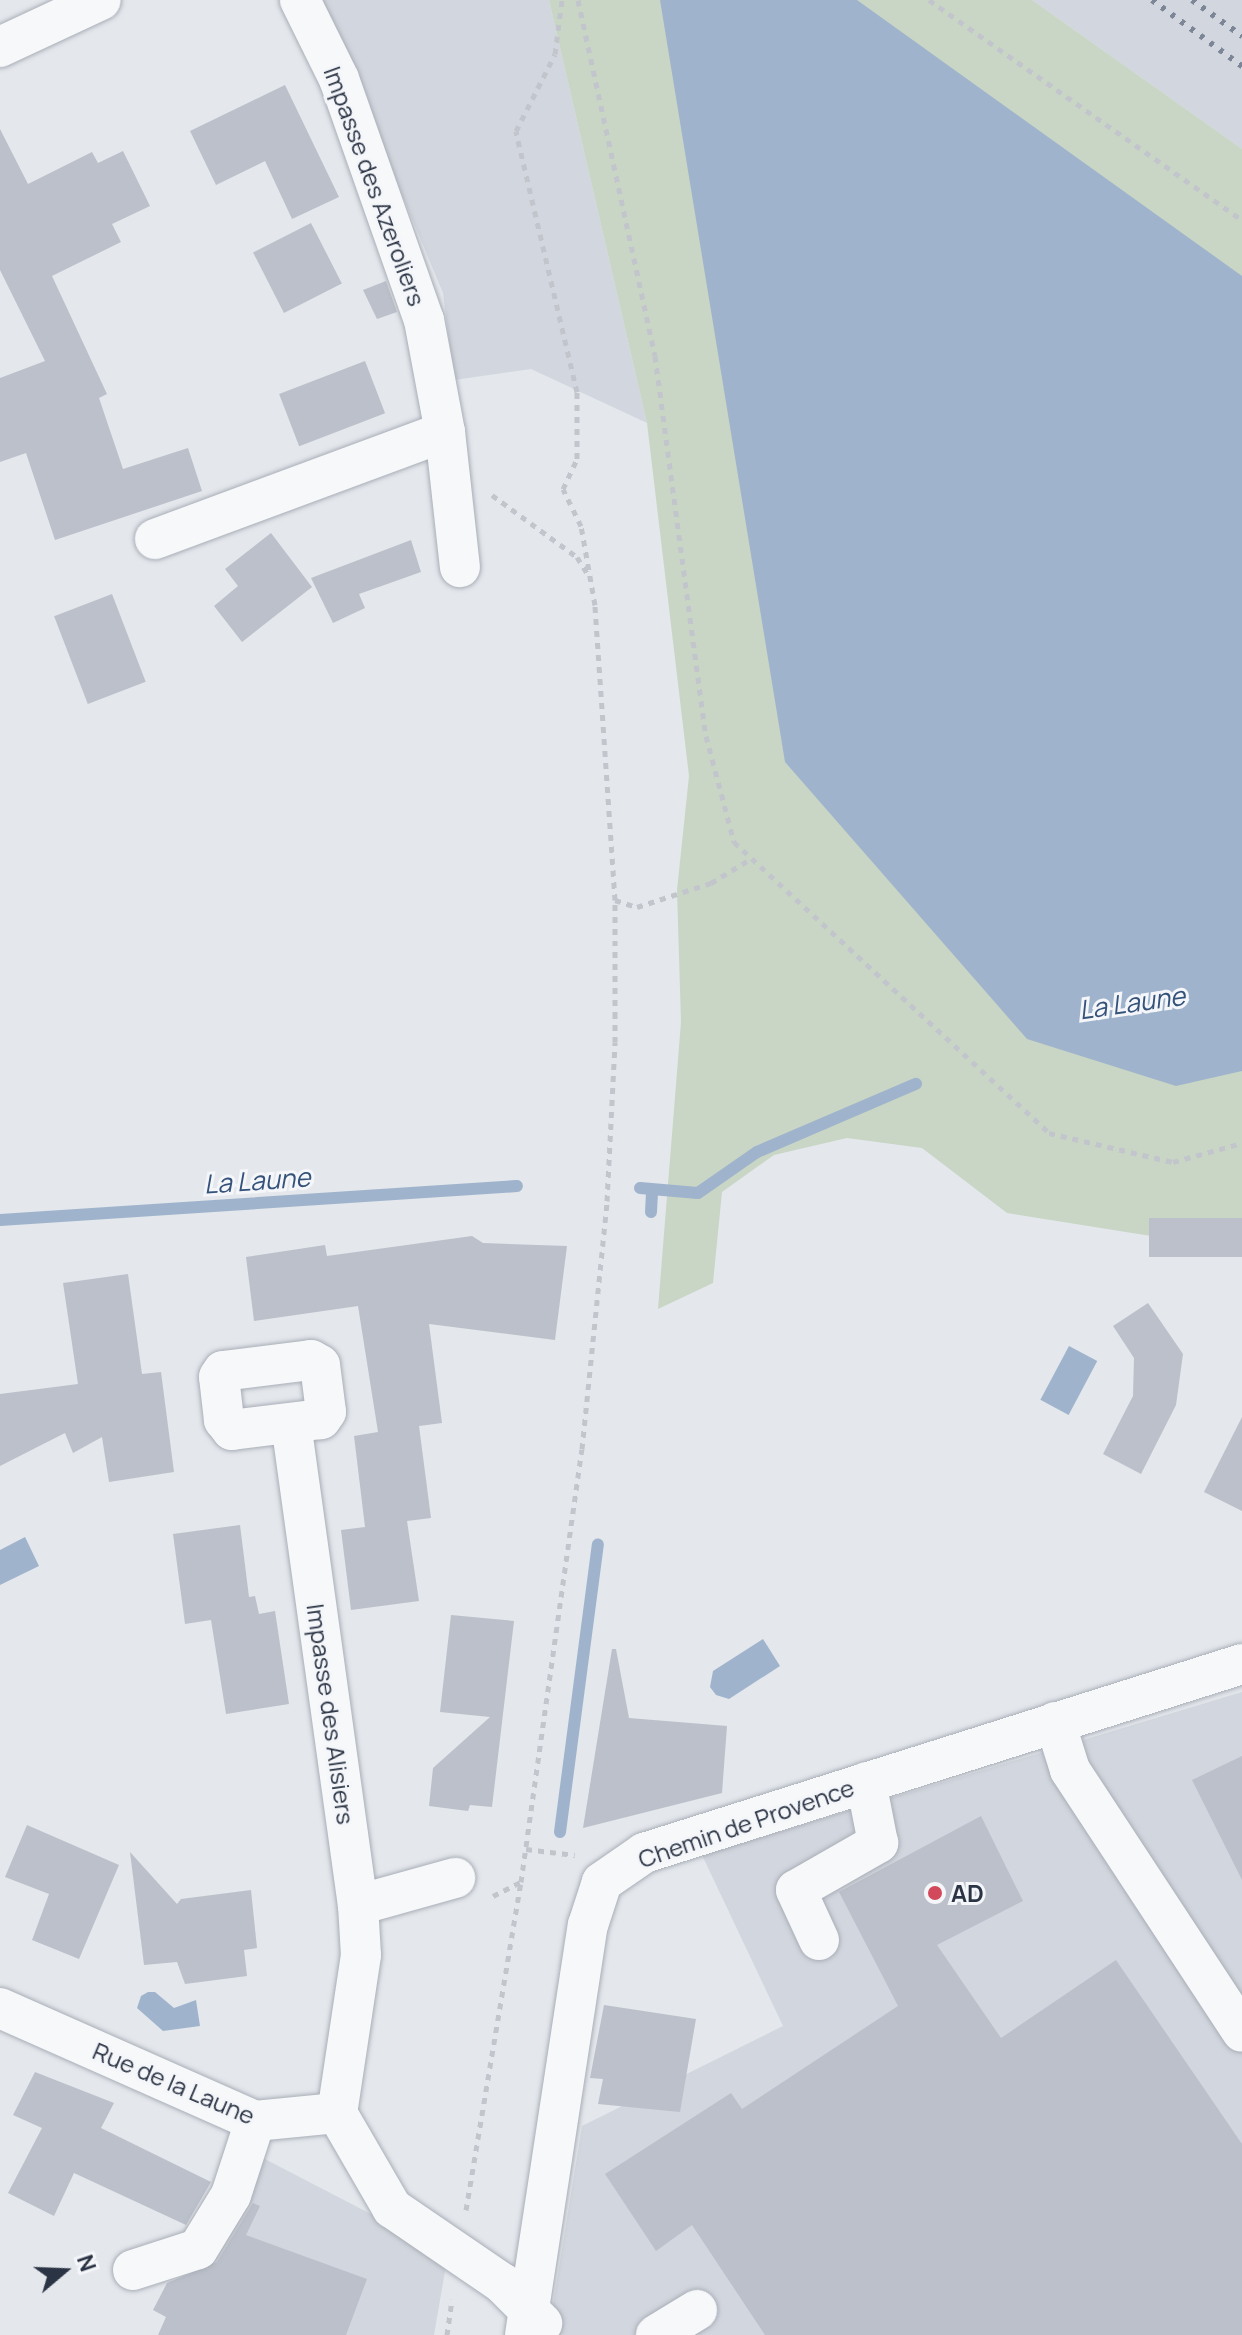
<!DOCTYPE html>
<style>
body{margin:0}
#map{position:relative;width:1242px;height:2335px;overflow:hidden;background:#e4e7ec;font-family:Manrope,sans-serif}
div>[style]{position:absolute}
.built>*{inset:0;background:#d2d6de}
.green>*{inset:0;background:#c9d6c5}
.water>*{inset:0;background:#9fb4cc;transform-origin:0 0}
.stream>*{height:12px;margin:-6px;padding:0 6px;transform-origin:6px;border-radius:6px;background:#9fb4cc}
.building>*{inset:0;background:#bbc0ca;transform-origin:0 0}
.path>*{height:5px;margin-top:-2.5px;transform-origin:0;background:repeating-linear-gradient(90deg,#c2c5cb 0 6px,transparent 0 12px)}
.roads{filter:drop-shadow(0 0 2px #a9aeb7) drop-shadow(0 0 2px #a9aeb7)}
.minor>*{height:40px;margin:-20px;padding:0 20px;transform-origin:20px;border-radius:20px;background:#f7f8fa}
.rail>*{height:6px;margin-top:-3px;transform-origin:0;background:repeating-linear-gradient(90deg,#7d8696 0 4px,transparent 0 12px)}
.dots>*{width:22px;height:22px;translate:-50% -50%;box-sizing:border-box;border:4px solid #f4f6f9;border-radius:50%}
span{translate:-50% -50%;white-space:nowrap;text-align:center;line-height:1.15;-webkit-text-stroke:6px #f4f6f9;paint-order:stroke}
.street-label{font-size:24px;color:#2b3445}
.poi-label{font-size:24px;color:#2b3445;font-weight:700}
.left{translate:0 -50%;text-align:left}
.water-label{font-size:26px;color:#34527a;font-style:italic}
.north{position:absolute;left:24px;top:2231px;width:80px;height:80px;-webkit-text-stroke:6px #f4f6f9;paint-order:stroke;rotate:71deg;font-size:22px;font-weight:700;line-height:32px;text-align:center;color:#2b3445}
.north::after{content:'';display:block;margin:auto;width:28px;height:36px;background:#2b3445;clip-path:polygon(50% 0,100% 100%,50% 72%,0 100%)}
</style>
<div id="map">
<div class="built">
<i style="clip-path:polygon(321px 0,549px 0,647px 423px,531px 369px,454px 380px,443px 293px)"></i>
<i style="clip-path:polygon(1032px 0,1242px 0,1242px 149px)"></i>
<i style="clip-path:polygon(1242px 1692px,1242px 2335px,548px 2335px,582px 2126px,783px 2026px,702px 1855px)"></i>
<i style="clip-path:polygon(261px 2157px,448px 2254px,434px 2335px,175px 2335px)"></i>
</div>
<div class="green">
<i style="clip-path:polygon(549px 0,1032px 0,1242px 149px,1242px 1218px,1151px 1236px,1007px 1213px,922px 1148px,847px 1138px,774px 1155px,722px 1192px,713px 1283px,658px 1309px,681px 1022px,677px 890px,689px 776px,647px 423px)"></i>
</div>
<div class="water">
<i style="clip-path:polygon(660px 0,857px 0,1242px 276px,1242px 1071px,1176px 1086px,1027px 1039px,785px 762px)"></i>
<i style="left:1069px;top:1346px;width:32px;height:61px;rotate:28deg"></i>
<i style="clip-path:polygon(25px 1537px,39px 1566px,0 1585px,0 1550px)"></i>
<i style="clip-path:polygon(763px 1639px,780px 1666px,729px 1699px,716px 1695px,710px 1687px,713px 1671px)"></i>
<i style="clip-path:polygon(148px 1992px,155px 1992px,174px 2008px,196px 2000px,200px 2026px,163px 2031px,137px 2008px,141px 1996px)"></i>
</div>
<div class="stream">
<i style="left:640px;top:1188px;width:58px;rotate:4.9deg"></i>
<i style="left:698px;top:1193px;width:72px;rotate:-34.8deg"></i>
<i style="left:757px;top:1152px;width:173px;rotate:-23.2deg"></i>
<i style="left:651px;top:1212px;width:21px;rotate:-87deg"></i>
<i style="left:0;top:1220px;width:518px;rotate:-3.76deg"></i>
<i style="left:560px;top:1832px;width:290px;rotate:-82.5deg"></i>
</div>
<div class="building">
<i style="clip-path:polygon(285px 85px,339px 197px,292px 219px,265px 161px,216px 185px,190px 131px)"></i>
<i style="clip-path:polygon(0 129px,28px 184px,92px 152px,98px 163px,123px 151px,150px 206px,112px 224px,121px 242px,52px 276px,107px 394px,99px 398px,123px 469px,188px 448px,202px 491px,55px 540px,26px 453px,0 462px,0 378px,45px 361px,0 270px)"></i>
<i style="left:311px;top:223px;width:68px;height:65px;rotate:63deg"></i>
<i style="clip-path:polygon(386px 281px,397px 312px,377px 319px,363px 290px)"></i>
<i style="left:365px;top:361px;width:56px;height:92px;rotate:69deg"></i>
<i style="clip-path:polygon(271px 533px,312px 587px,242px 642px,214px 606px,238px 586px,225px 569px)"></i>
<i style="clip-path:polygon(411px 540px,421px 572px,359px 594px,365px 608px,333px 623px,311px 578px)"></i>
<i style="left:112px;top:594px;width:94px;height:62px;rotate:69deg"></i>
<i style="left:1242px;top:1218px;width:39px;height:93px;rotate:90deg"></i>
<i style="clip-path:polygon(472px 1236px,483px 1243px,567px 1246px,555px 1340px,429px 1324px,442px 1423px,419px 1426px,431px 1518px,407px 1521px,419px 1601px,351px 1610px,341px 1530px,365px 1527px,354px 1436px,378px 1432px,358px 1306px,254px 1321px,246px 1257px,325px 1245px,327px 1256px)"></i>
<i style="clip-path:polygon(128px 1274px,142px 1374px,161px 1372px,174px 1472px,109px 1482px,102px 1437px,73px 1453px,65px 1433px,0 1466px,0 1394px,78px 1384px,63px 1283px)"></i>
<i style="clip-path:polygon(1148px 1303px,1183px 1354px,1176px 1405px,1141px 1474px,1103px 1454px,1133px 1396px,1134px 1358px,1113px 1326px)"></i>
<i style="clip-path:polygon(1242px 1417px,1242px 1511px,1204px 1492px)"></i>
<i style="clip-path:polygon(240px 1525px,249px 1597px,255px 1596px,259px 1614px,275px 1611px,289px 1704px,226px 1714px,211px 1620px,185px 1624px,173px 1534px)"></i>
<i style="clip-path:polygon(451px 1615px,514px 1621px,492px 1807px,470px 1805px,468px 1811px,429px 1806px,433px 1768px,490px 1717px,440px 1712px)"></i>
<i style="clip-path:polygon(612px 1649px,616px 1649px,629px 1718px,727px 1726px,722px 1793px,583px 1828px)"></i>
<i style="clip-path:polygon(1242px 1756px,1242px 1880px,1192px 1780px)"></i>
<i style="clip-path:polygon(981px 1816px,1023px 1901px,937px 1945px,1001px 2038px,1116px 1960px,1242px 2144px,1242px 2335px,765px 2335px,692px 2225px,656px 2251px,605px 2174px,731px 2093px,742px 2109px,898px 2006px,839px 1892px)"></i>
<i style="clip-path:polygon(27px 1825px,119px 1865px,79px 1959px,32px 1940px,49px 1894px,5px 1877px)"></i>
<i style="clip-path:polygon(130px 1852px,177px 1904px,181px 1899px,251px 1890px,257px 1948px,244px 1950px,247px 1976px,185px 1984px,177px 1962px,144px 1965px)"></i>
<i style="clip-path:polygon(604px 2005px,696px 2019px,680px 2112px,598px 2104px,603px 2079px,590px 2078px)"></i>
<i style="clip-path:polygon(35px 2072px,114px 2103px,101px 2128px,211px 2182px,186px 2225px,74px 2173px,54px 2216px,8px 2193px,42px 2128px,13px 2115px)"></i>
<i style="clip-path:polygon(253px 2203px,260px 2206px,246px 2235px,367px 2279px,346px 2335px,158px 2335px,166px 2317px,153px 2310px,167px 2283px,217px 2262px)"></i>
</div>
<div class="path">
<i style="left:578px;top:0;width:364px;rotate:77.8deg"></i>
<i style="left:655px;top:356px;width:383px;rotate:82.4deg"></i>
<i style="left:706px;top:736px;width:110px;rotate:75.2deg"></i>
<i style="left:734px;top:842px;width:429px;rotate:42.7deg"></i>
<i style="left:1049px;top:1133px;width:127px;rotate:13.2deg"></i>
<i style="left:1173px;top:1162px;width:72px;rotate:-15.4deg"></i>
<i style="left:929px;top:0;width:383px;rotate:35.1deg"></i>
<i style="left:492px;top:495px;width:105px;rotate:36.1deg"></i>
<i style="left:577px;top:557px;width:25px;rotate:58deg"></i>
<i style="left:615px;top:900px;width:23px;rotate:18deg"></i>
<i style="left:637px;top:907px;width:78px;rotate:-18deg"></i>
<i style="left:711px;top:883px;width:44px;rotate:-31.2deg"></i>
<i style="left:526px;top:1849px;width:49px;rotate:7deg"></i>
<i style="left:493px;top:1896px;width:30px;rotate:-27deg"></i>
<i style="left:466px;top:2210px;width:333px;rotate:-80.5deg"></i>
<i style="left:521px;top:1882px;width:437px;rotate:-82deg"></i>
<i style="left:582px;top:1449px;width:249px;rotate:-84.2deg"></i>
<i style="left:607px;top:1201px;width:159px;rotate:-87.1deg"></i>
<i style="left:615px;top:1042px;width:142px;rotate:-90deg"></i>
<i style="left:615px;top:900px;width:296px;rotate:-93.9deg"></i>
<i style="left:595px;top:605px;width:80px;rotate:-100deg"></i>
<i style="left:581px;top:526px;width:41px;rotate:-115.9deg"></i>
<i style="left:563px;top:489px;width:33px;rotate:-65deg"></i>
<i style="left:577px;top:459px;width:67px;rotate:-90deg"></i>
<i style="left:577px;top:392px;width:268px;rotate:-103.2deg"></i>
<i style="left:516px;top:131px;width:86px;rotate:-63.1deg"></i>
<i style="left:555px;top:54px;width:54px;rotate:-82.6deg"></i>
<i style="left:447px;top:2335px;width:36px;rotate:-82deg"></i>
</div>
<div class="roads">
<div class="minor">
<i style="left:300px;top:0;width:88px;rotate:63.7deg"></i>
<i style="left:339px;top:79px;width:256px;rotate:70.6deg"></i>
<i style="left:424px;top:320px;width:114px;rotate:79.4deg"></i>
<i style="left:445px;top:432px;width:136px;rotate:83.7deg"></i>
<i style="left:0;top:47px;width:111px;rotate:-25deg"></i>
<i style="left:155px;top:539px;width:309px;rotate:-20.3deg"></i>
<i style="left:311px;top:1360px;width:10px;rotate:29deg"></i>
<i style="left:320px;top:1365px;width:47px;rotate:82.7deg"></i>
<i style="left:326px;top:1412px;width:9px;rotate:126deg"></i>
<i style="left:321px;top:1419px;width:90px;rotate:173deg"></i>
<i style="left:232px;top:1430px;width:13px;rotate:-129deg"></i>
<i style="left:224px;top:1420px;width:43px;rotate:-96.6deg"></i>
<i style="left:219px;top:1377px;width:7px;rotate:-56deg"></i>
<i style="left:223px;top:1371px;width:89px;rotate:-7.1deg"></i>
<i style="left:291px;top:1423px;width:487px;rotate:82.1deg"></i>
<i style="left:358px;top:1905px;width:50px;rotate:86.6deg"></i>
<i style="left:361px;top:1955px;width:160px;rotate:98.6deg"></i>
<i style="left:1055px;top:1722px;width:50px;rotate:72.6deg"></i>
<i style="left:1070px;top:1770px;width:313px;rotate:56.7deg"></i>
<i style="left:358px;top:1905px;width:101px;rotate:-15.6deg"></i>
<i style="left:819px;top:1940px;width:55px;rotate:-114.7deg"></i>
<i style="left:796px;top:1890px;width:95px;rotate:-29.8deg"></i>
<i style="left:878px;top:1843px;width:62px;rotate:-101.1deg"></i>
<i style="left:0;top:2008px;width:279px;rotate:23.9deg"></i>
<i style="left:255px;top:2121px;width:82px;rotate:-5.6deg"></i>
<i style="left:337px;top:2113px;width:110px;rotate:59.9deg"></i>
<i style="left:392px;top:2208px;width:133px;rotate:34.3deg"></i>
<i style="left:502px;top:2283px;width:57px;rotate:45deg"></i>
<i style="left:133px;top:2270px;width:68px;rotate:-17.9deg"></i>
<i style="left:198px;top:2249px;width:63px;rotate:-58.6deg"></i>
<i style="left:231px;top:2195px;width:78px;rotate:-72deg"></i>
<i style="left:525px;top:2335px;width:415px;rotate:-81.3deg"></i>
<i style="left:588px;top:1925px;width:45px;rotate:-72deg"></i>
<i style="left:602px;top:1882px;width:51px;rotate:-34.6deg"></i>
<i style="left:644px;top:1853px;width:627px;rotate:-17.54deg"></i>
<i style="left:656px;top:2335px;width:48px;rotate:-31.4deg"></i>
</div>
</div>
<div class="rail">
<i style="left:1152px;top:0;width:112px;rotate:36.3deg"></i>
<i style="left:1192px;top:0;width:62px;rotate:35.8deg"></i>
</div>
<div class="dots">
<i style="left:935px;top:1893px;background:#d1495b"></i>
</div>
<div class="street-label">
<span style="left:375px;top:186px;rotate:70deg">Impasse des Azeroliers</span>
<span style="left:331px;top:1714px;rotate:82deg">Impasse des Alisiers</span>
<span style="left:746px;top:1823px;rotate:-19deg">Chemin de Provence</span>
<span style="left:174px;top:2083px;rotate:23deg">Rue de la Laune</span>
</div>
<div class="poi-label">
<span class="left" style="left:951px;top:1893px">AD</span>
</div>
<div class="water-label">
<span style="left:1132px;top:1003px;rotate:-8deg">La Laune</span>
<span style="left:257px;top:1181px;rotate:-4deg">La Laune</span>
</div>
<div class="north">N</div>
</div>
